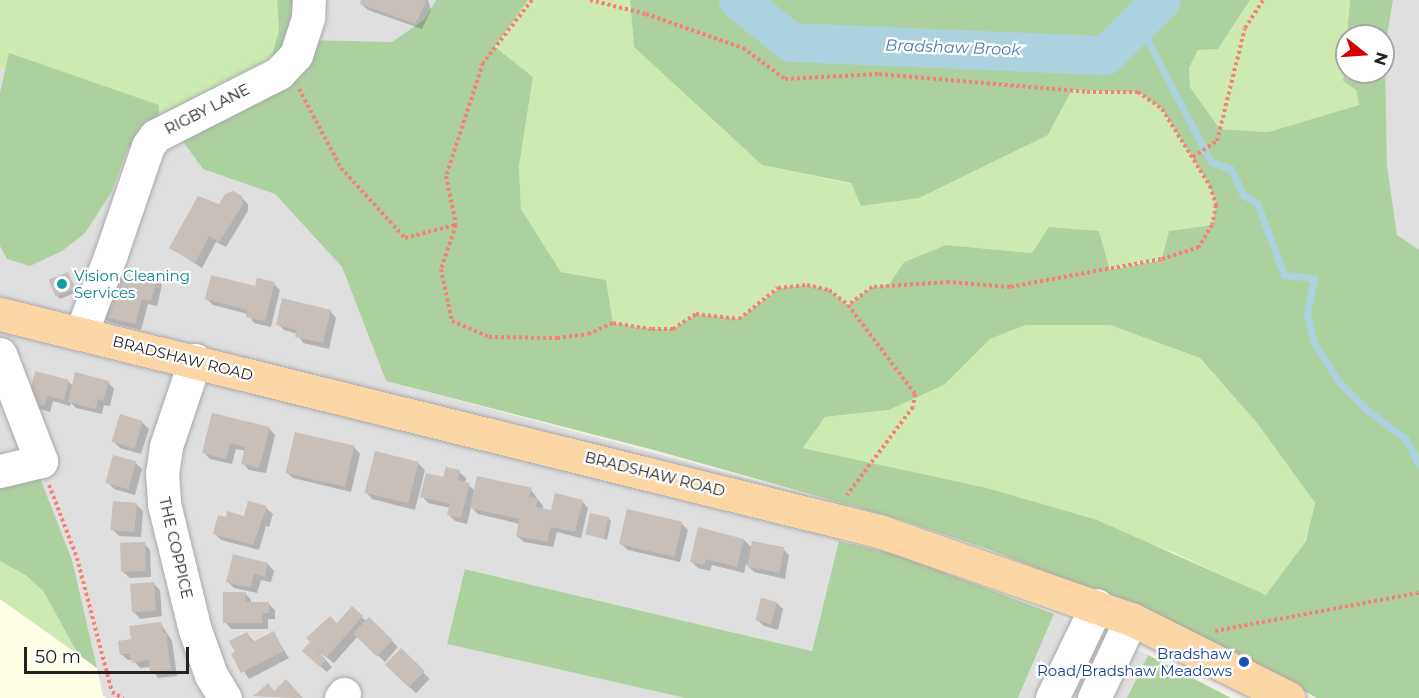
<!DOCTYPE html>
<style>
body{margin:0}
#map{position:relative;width:1419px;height:698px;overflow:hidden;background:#f2efe9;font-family:Montserrat,sans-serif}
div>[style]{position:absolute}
.residential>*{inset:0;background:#e0dfdf}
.education>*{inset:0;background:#ffffe5}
.grass>*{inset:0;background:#cdebb0}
.forest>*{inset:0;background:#add19e}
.shadow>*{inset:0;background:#0003;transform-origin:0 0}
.stream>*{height:7px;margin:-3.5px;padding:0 3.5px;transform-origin:3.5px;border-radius:3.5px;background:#aad3df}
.river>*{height:39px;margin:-19.5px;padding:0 19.5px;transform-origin:19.5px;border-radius:19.5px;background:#aad3df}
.building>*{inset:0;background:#c7bfb8;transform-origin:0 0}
.path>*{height:4px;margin-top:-2px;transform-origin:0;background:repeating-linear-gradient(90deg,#fa8072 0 3px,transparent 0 6px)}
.roads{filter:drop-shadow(0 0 2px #a9a9a9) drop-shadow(0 0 2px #a9a9a9)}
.minor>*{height:33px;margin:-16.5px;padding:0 16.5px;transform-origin:16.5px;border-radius:16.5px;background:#fff}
.major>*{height:33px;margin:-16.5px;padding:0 16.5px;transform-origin:16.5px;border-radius:16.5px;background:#fcd6a4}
.dots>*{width:16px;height:16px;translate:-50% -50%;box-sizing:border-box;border:3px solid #fff;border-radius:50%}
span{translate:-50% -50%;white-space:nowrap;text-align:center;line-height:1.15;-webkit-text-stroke:4.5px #fff;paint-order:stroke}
.street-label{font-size:15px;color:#222}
.culture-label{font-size:15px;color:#0d838f}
.left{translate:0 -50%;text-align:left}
.transit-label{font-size:15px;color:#164399}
.right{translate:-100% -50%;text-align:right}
.water-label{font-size:16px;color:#4a7aab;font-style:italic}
.north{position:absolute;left:1335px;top:24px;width:60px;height:60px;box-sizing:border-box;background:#fff;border:2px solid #a7a7a7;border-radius:50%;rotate:107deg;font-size:16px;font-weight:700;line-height:24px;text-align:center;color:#222}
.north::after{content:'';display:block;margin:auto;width:21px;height:27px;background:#d40000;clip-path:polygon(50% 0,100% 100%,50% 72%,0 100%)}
.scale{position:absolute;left:24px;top:647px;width:165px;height:27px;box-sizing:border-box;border:3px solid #222;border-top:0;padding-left:8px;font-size:18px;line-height:21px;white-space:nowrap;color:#222;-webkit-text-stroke:4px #fff;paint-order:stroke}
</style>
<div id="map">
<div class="residential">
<i style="clip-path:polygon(318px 0,436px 0,425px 19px,393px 42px,312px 40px)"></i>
<i style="clip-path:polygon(1393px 0,1419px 0,1419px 250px,1397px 236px,1387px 165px,1385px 48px)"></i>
<i style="clip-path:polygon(0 69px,167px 120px,203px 169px,275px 194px,342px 267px,386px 381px,849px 505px,812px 651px,466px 569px,447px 644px,685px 698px,0 698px)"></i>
<i style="clip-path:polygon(1054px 614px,1148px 655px,1127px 698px,1018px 698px)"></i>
</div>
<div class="education">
<i style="clip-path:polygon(0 599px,97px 668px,103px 696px,107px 698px,0 698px)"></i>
</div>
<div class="grass">
<i style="clip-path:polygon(0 0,277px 0,279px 30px,269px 70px,167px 120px,0 69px)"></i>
<i style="clip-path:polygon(528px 0,630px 0,634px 47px,762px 165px,919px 198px,1048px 135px,1072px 90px,1138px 92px,1162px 109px,1210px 186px,1216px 205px,1212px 225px,1169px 231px,1161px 259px,1110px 270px,1099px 231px,1032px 253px,946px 245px,904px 262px,889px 286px,872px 287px,848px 305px,829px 290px,807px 285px,778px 288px,739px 319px,696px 314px,673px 329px,652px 329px,613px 323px,606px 280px,561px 272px,521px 209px,519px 166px,533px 77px,495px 48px)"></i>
<i style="clip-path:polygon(1250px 0,1350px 0,1343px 81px,1356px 90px,1359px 105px,1268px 132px,1220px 129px,1190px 87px,1189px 68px,1198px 50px,1218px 49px)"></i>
<i style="clip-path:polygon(1026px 325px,1110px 325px,1200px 358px,1257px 423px,1315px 503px,1306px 541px,1266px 596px,1173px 552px,987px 488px,803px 448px,825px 417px,889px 410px,944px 385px,990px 339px)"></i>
<i style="clip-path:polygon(0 561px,27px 576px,44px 592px,78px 654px,0 599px)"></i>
</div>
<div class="forest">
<i style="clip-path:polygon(evenodd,277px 0,318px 0,313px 40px,392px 42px,425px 19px,436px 0,528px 0,495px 47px,533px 77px,519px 166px,521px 209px,561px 272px,606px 280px,613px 323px,652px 329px,673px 329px,696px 314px,739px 319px,779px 288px,807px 285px,829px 290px,848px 305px,872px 287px,889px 285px,904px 262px,946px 245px,1032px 253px,1049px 227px,1099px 231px,1110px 270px,1161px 260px,1169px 231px,1212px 225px,1216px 205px,1210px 186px,1162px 109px,1138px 92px,1072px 90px,1048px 135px,919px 198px,861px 206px,851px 183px,762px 165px,634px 47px,630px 0,1250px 0,1218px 49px,1198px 50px,1189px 68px,1190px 87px,1220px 129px,1268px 132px,1359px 105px,1356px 90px,1343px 81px,1350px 0,1393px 0,1385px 48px,1387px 165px,1397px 235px,1419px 250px,1419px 698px,1317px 698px,1266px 670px,1142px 610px,988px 549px,898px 519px,654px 450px,386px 381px,342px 267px,275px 194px,203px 169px,167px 120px,268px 70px,279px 30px,277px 0,1347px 36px,1383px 36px,1383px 72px,1347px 72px,1347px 36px,277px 0,1026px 325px,1110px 325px,1200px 358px,1257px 423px,1315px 503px,1306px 541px,1266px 595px,1097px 520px,987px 488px,803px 448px,825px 417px,889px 410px,944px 385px,990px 339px,1026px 325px)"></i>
<i style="clip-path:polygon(9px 53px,159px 105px,159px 139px,128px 148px,111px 193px,85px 233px,62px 251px,30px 266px,7px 259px,0 246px,0 92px)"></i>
<i style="clip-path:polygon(35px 465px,72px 560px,97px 668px,78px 654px,44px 592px,27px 576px,0 561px,0 467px)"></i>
<i style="clip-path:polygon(839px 541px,895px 554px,1054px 614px,1018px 698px,685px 698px,447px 644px,465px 569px,812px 651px)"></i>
<i style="clip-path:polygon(1148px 655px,1231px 698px,1127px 698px)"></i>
</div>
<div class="shadow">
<i style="clip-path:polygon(363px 0,428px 0,431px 10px,422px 29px,368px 10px,361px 4px)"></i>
<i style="clip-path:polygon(241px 197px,248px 204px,248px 211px,226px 247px,216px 242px,202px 268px,171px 248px,220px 206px)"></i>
<i style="clip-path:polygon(68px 273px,77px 292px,60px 299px,57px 296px)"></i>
<i style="clip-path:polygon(156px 278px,162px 285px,157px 306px,148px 304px,141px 330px,109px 322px,103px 316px)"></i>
<i style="clip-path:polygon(274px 284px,280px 290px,271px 327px,254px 323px,248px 314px,213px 305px,207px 299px)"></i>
<i style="clip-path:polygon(330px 311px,336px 318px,329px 349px,303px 343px,297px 334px,284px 330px,278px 324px)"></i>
<i style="clip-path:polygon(68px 381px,73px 386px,108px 382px,114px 389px,110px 406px,104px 405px,102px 414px,76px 408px,71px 403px,70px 406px,53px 401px,50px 412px,36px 408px,29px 401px)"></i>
<i style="clip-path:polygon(142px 422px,149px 429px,141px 454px,120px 448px,113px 441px)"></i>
<i style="clip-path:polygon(269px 428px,275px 435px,266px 473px,249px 470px,243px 463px,246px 451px,236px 449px,232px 464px,210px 459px,204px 453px)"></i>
<i style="clip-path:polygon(354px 447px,360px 454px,351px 492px,293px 478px,286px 472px)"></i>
<i style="clip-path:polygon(135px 462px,142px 469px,135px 495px,114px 489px,107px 482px)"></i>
<i style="clip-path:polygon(419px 464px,425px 470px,415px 510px,372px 499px,366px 492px)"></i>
<i style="clip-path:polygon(459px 472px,466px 478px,465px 483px,476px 491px,531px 490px,543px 506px,543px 510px,552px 512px,582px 501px,588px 508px,581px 538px,557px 532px,553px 547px,524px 542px,517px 536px,520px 524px,478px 514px,471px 507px,467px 524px,455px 521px,448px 514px,450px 508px,428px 503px,422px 496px,444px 479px)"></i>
<i style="clip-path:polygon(136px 504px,143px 511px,141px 537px,119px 536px,113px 530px)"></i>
<i style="clip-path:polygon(266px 508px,273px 514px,269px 527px,266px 526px,259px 550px,221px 540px,215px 534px)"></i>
<i style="clip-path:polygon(608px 518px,611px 521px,607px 540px,587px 534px)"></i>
<i style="clip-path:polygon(681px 523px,688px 530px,680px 562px,628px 550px,621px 544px)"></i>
<i style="clip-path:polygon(744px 540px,752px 548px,783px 549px,789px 555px,785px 579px,754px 572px,746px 564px,744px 573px,712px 565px,710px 571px,698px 568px,691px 561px)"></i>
<i style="clip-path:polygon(144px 543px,150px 550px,151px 577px,130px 578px,123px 572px)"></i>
<i style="clip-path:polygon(268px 564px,274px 571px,271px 582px,261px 580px,257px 593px,234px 588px,227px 581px)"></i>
<i style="clip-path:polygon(153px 583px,160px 590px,162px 616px,140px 619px,134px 612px)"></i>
<i style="clip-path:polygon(245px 593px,251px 600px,251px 604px,269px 604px,275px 610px,275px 619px,268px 619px,268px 629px,231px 629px,225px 622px)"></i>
<i style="clip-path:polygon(777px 603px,783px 609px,778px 630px,764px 626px,757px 620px)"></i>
<i style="clip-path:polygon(352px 608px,367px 622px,370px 619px,398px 647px,385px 662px,358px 636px,334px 663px,318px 651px,332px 667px,327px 672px,311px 658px,312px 643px,337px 625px)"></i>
<i style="clip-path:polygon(161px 624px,172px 641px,177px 676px,158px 678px,151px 667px,140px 668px,133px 660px,128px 660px,121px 654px)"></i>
<i style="clip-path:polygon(273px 633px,289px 658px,249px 679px,233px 654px,247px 634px,255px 642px)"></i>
<i style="left:401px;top:651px;width:40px;height:20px;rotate:44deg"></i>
<i style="clip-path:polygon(286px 681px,302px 698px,255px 696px,268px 686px,274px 692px)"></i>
</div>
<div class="stream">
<i style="left:1138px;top:22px;width:158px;rotate:62.5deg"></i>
<i style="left:1211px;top:162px;width:21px;rotate:19deg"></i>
<i style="left:1231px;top:169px;width:29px;rotate:65deg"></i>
<i style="left:1243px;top:195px;width:16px;rotate:30deg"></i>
<i style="left:1257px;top:203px;width:77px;rotate:69.4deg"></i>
<i style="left:1284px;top:275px;width:30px;rotate:6deg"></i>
<i style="left:1314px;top:278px;width:38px;rotate:101deg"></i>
<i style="left:1307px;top:315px;width:29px;rotate:76deg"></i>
<i style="left:1314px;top:343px;width:45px;rotate:57.7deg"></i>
<i style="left:1338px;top:381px;width:41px;rotate:45deg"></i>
<i style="left:1367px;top:410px;width:47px;rotate:36.4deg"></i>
<i style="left:1405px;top:438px;width:30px;rotate:62deg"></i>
</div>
<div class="river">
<i style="left:738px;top:0;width:68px;rotate:38.4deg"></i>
<i style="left:791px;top:42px;width:314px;rotate:2.4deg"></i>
<i style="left:1105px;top:55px;width:78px;rotate:-44.5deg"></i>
</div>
<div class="building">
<i style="clip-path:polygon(361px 0,424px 0,426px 2px,415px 24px,360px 4px)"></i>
<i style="clip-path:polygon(233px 191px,242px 196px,243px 204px,219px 242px,209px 236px,195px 263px,169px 248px,198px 196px,219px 204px,225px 194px)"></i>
<i style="left:68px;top:272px;width:18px;height:21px;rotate:68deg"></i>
<i style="clip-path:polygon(146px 275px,157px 277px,151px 301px,142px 299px,135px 324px,101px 316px,111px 276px,144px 284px)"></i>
<i style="clip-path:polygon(211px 275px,255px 286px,257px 278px,275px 282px,265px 321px,246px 317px,247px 310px,205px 299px)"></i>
<i style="clip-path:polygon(282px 298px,331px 310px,323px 343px,295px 337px,297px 330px,276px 325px)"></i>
<i style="clip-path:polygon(35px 371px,69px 380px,64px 400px,47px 396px,44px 406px,27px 402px)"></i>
<i style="clip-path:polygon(75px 372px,109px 381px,103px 401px,98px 399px,96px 409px,68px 402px)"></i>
<i style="clip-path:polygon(212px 413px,270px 427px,259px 468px,241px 464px,245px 447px,234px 444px,230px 444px,226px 459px,202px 453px)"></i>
<i style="left:120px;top:414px;width:24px;height:29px;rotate:17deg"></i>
<i style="left:295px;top:432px;width:61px;height:42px;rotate:13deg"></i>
<i style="left:375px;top:451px;width:45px;height:43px;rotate:14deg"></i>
<i style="left:113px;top:455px;width:24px;height:29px;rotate:15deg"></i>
<i style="clip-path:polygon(446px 467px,460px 470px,458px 480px,470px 483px,461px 518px,447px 515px,450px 504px,420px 497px,426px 473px,443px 477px)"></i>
<i style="clip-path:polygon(477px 476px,532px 488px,529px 497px,538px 498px,536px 507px,551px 510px,555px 493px,583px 500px,575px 532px,551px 527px,547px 542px,516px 536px,519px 519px,470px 508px)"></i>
<i style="left:113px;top:501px;width:24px;height:29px;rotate:5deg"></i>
<i style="clip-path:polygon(248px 501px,267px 506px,253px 545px,213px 534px,218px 515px,226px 517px,227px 511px,244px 516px)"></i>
<i style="left:627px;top:509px;width:57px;height:36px;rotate:13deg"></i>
<i style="left:590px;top:513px;width:19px;height:22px;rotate:12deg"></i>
<i style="clip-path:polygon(698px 527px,744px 539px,737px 567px,706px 559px,704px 565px,690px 562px)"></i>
<i style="left:752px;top:541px;width:33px;height:26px;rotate:11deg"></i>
<i style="left:145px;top:542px;width:29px;height:25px;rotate:88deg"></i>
<i style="clip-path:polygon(233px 554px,268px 563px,265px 577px,254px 574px,251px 588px,226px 582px)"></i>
<i style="left:154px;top:582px;width:29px;height:24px;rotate:86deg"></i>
<i style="clip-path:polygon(223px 592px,246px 592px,245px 602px,269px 602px,269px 613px,262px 613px,262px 623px,223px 623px)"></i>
<i style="left:761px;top:598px;width:16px;height:23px;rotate:14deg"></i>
<i style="clip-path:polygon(352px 606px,363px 616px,327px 657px,316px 648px,326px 660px,320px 667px,302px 651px,310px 642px,306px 638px,330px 616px,337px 623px)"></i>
<i style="left:369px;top:617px;width:33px;height:23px;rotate:44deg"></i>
<i style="clip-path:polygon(161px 622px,163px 633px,166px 633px,171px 670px,150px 672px,149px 660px,132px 663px,130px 653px,120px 655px,118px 641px,131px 639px,129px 626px)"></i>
<i style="clip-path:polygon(274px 631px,284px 651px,241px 673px,231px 654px,235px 652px,229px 641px,247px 632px,253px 642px)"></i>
<i style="left:401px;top:648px;width:33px;height:23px;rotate:44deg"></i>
<i style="clip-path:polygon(286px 679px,303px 698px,253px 696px,268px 683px,274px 691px)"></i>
</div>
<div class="path">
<i style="left:532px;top:0;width:80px;rotate:127.9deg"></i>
<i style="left:483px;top:63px;width:119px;rotate:108.1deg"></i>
<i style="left:446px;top:176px;width:50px;rotate:78.5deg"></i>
<i style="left:456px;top:225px;width:46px;rotate:108.8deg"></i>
<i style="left:441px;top:269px;width:53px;rotate:78.1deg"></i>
<i style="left:452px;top:321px;width:40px;rotate:23.4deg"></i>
<i style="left:489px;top:337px;width:68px;rotate:0.8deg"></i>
<i style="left:557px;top:338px;width:31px;rotate:-7deg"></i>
<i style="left:588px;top:334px;width:27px;rotate:-24deg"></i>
<i style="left:613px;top:323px;width:39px;rotate:9deg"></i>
<i style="left:652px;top:329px;width:21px"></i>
<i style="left:673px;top:329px;width:27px;rotate:-33deg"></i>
<i style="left:696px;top:314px;width:43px;rotate:6.6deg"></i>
<i style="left:739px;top:319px;width:50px;rotate:-38.5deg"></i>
<i style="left:778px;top:288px;width:29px;rotate:-6deg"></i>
<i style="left:807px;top:285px;width:23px;rotate:13deg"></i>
<i style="left:829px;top:290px;width:24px;rotate:38deg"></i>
<i style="left:848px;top:305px;width:111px;rotate:53deg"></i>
<i style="left:915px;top:394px;width:13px;rotate:99deg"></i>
<i style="left:913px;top:407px;width:110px;rotate:126.9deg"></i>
<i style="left:590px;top:0;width:58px;rotate:14deg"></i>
<i style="left:646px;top:14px;width:103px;rotate:19.3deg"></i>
<i style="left:743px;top:48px;width:52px;rotate:36.4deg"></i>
<i style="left:785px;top:79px;width:94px;rotate:-3deg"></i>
<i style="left:879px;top:74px;width:209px;rotate:4.9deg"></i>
<i style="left:1087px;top:92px;width:51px"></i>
<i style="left:1138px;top:92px;width:29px;rotate:35deg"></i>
<i style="left:1162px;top:109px;width:91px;rotate:58.1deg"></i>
<i style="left:1210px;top:186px;width:20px;rotate:72deg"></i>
<i style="left:1216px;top:205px;width:20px;rotate:101deg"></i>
<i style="left:1212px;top:225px;width:26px;rotate:121deg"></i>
<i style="left:1199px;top:247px;width:40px;rotate:162deg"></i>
<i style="left:1161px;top:259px;width:154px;rotate:169.5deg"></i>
<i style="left:1010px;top:287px;width:61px;rotate:-175.3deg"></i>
<i style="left:949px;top:282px;width:77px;rotate:176.3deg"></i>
<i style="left:872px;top:287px;width:30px;rotate:143deg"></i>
<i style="left:299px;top:89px;width:89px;rotate:62deg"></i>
<i style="left:341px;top:168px;width:95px;rotate:47.6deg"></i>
<i style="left:405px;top:238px;width:52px;rotate:-14.6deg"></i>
<i style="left:1193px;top:157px;width:29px;rotate:-34deg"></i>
<i style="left:1217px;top:141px;width:116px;rotate:-76.1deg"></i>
<i style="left:1245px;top:28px;width:33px;rotate:-57deg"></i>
<i style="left:49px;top:485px;width:78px;rotate:69deg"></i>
<i style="left:77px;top:558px;width:138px;rotate:75.4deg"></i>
<i style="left:112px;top:692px;width:13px;rotate:29deg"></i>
<i style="left:1215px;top:631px;width:208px;rotate:-10.6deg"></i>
</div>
<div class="roads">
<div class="minor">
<i style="left:81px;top:333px;width:85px;rotate:-69.2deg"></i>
<i style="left:111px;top:254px;width:114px;rotate:-71.1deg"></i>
<i style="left:148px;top:146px;width:12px;rotate:-55deg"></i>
<i style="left:155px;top:136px;width:139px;rotate:-26.9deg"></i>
<i style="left:279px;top:73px;width:25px;rotate:-47deg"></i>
<i style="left:296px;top:55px;width:40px;rotate:-72deg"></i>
<i style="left:308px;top:17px;width:17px;rotate:-87deg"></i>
<i style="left:0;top:354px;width:115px;rotate:69deg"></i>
<i style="left:41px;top:461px;width:42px;rotate:166.3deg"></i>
<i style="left:195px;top:360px;width:91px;rotate:108.6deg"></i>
<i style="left:166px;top:446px;width:27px;rotate:98deg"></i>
<i style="left:162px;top:473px;width:31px;rotate:86deg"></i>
<i style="left:164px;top:504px;width:130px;rotate:76.2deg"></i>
<i style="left:195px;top:630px;width:48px;rotate:70.4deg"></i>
<i style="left:211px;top:675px;width:27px;rotate:59deg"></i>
<i style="left:341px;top:698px;width:5px;rotate:-53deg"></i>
<i style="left:1052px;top:698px;width:103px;rotate:-64.2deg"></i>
<i style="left:1094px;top:698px;width:87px;rotate:-64.9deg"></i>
</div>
<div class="major">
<i style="left:0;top:314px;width:905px;rotate:13.87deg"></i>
<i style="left:879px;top:531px;width:269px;rotate:19.3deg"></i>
<i style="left:1133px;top:620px;width:174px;rotate:26.6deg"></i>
</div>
</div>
<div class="dots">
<i style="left:62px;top:284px;background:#0f9aa8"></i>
<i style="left:1244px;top:662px;background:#1a4fb4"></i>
</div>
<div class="street-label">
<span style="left:207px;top:109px;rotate:-27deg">RIGBY LANE</span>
<span style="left:183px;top:358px;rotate:14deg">BRADSHAW ROAD</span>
<span style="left:655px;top:474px;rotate:14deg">BRADSHAW ROAD</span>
<span style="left:176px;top:548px;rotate:77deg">THE COPPICE</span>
</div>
<div class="culture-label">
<span class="left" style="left:74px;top:284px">Vision Cleaning<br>Services</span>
</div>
<div class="transit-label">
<span class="right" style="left:1232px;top:662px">Bradshaw<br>Road/Bradshaw Meadows</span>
</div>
<div class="water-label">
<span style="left:953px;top:48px;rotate:2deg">Bradshaw Brook</span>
</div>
<div class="north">N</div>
<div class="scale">50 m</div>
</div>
